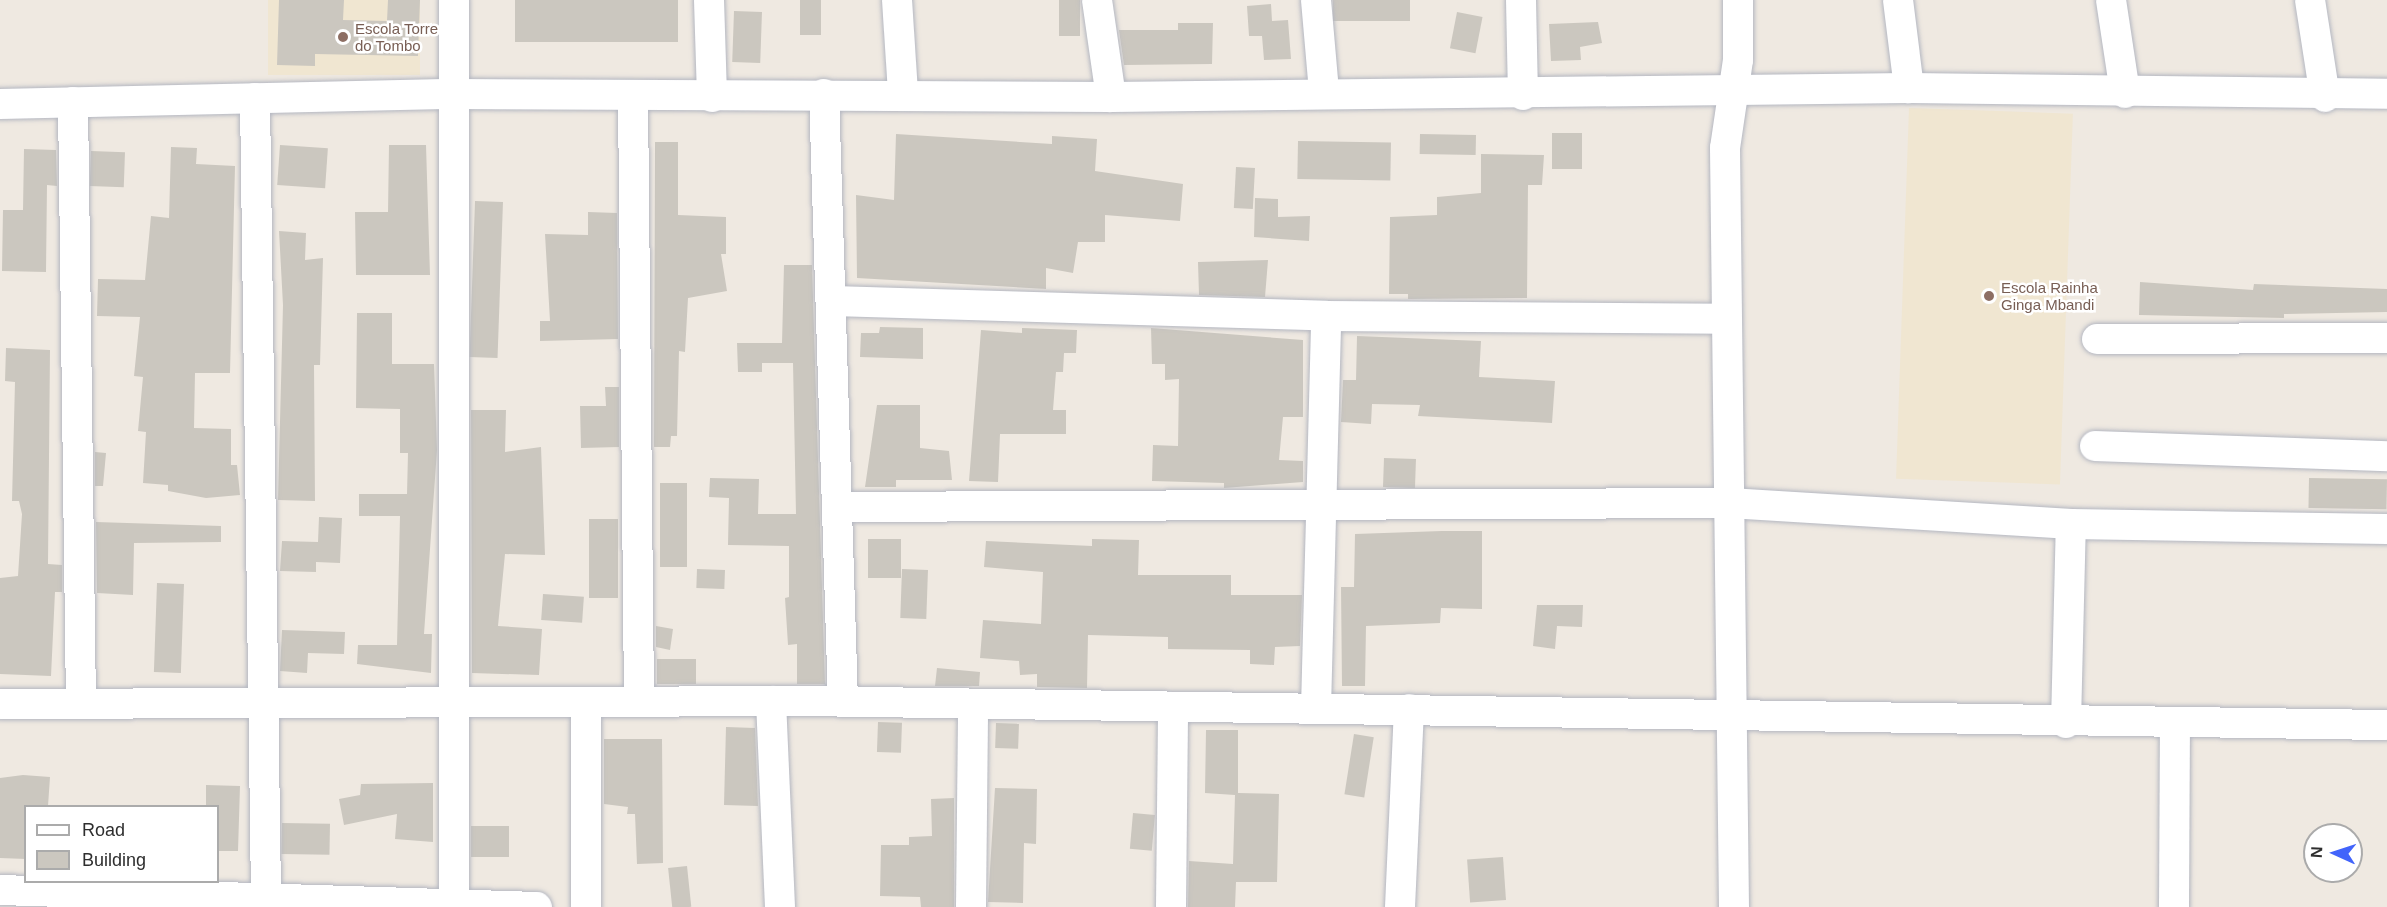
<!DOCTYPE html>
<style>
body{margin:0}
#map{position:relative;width:2387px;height:907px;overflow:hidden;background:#efe9e1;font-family:Arial,sans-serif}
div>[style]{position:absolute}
.education>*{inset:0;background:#f0e6d1;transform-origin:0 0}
.building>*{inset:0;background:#cbc7bf;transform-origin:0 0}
.roads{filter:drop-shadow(0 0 2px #b4b7c1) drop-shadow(0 0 2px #b4b7c1)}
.minor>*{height:30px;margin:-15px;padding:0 15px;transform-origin:15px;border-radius:15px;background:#fff}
.dots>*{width:16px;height:16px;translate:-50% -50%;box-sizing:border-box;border:3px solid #fff;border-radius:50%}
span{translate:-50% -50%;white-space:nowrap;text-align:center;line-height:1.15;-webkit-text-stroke:5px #fff;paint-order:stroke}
.education-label{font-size:15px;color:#785e54}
.left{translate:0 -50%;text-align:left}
.legend{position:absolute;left:24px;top:805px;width:195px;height:78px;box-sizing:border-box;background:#fff;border:2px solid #ababab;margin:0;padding:8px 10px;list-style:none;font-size:18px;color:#2e2e2e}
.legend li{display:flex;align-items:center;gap:12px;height:30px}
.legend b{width:30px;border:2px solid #ababab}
.north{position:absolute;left:2303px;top:823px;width:60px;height:60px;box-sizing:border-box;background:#fff;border:2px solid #ababab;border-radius:50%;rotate:273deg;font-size:16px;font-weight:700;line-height:24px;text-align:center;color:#2e2e2e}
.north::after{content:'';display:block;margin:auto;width:21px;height:27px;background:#4264fb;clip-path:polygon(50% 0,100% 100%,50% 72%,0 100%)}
</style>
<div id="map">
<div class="education">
<i style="left:268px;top:0;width:152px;height:75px"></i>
<i style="left:1909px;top:108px;width:164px;height:371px;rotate:2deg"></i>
</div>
<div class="building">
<i style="clip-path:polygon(279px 0,344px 0,343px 20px,387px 21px,388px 0,420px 0,418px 56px,315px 54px,315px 66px,277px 65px)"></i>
<i style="left:515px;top:0;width:163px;height:42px"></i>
<i style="left:800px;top:0;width:21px;height:35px"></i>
<i style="left:1059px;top:0;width:21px;height:36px"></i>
<i style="left:1333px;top:0;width:77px;height:21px"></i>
<i style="clip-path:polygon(1271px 4px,1272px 21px,1288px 20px,1291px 59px,1264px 60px,1262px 36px,1249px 36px,1247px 6px)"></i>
<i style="left:734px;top:11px;width:28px;height:51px;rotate:2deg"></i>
<i style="left:1457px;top:12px;width:26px;height:37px;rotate:11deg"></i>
<i style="clip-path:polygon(1598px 22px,1602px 43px,1580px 47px,1581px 60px,1551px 61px,1549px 24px)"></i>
<i style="clip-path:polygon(1178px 23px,1213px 23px,1212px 64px,1124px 65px,1119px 30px,1178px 30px)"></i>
<i style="left:1552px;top:133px;width:30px;height:36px"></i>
<i style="clip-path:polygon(896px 134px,1052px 144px,1052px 136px,1097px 139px,1095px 171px,1183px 184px,1180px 221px,1105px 215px,1105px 242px,1078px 242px,1073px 273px,1046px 268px,1046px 289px,857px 278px,856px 195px,894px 200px)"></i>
<i style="left:1420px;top:134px;width:56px;height:20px;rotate:1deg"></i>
<i style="left:1298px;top:141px;width:93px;height:38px;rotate:1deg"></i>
<i style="clip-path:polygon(655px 142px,678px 142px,678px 215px,726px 217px,726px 254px,721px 254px,727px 291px,688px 298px,685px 352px,679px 351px,677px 436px,671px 436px,670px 447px,654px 447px)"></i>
<i style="left:280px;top:145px;width:48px;height:40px;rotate:4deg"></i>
<i style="clip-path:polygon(389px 145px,426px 145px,430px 275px,356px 275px,355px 212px,388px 212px)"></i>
<i style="clip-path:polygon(171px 147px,197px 148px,196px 164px,235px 166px,230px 373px,195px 373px,194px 428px,231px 429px,231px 465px,237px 465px,240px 495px,206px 498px,168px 491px,168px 485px,143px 483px,146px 432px,138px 431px,143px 377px,134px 376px,140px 317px,97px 316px,98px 279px,145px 280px,151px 216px,169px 218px)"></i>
<i style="clip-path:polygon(24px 149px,56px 150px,57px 186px,47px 185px,46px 272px,2px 271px,3px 210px,23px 210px)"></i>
<i style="left:91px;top:151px;width:34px;height:35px;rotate:2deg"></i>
<i style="clip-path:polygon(1481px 154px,1544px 155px,1542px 185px,1528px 185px,1527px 298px,1408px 299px,1408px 294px,1389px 294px,1390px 217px,1437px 215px,1437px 197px,1481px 193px)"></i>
<i style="left:1236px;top:167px;width:19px;height:41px;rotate:3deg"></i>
<i style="clip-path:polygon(1255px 198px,1278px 199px,1278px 217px,1310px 216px,1309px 241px,1254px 237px)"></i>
<i style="left:475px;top:201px;width:28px;height:156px;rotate:2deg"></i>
<i style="clip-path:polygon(588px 212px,617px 213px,618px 339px,540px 341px,540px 321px,550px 321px,545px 234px,588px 235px)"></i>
<i style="clip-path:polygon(279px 231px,306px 233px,305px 260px,323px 258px,320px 365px,314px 365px,315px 501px,278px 500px,283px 305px)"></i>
<i style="clip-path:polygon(1268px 260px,1265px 297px,1199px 295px,1198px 262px)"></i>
<i style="clip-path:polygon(784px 265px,812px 265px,825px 684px,797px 684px,797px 644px,788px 645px,785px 598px,789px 597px,789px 546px,728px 545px,729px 498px,709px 497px,710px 478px,759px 479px,758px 514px,796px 514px,793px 363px,762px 363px,762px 372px,738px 372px,737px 343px,782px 343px)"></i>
<i style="clip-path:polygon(2140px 282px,2253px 290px,2254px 284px,2387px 289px,2387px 312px,2284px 314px,2284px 318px,2139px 315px)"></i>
<i style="clip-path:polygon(357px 313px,392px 313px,392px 364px,434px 364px,437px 450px,424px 634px,432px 634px,431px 673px,357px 664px,358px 645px,397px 645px,400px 516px,359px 516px,359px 494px,407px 494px,408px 453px,400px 453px,400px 409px,356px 408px)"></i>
<i style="clip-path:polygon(880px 327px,923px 328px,923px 359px,860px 357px,861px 333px,879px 333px)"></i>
<i style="clip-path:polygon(1022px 328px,1077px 330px,1076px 353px,1064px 353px,1063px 372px,1056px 372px,1053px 410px,1066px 410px,1066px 434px,1000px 434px,998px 482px,969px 481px,981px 330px,1022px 333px)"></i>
<i style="clip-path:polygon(1151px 328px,1303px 340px,1303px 417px,1283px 417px,1279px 460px,1303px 461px,1303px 482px,1224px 488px,1224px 483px,1152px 481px,1153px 445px,1178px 446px,1179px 379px,1165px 380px,1165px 364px,1152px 364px)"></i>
<i style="clip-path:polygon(1357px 336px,1481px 341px,1479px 377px,1555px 381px,1552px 423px,1418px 416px,1420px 405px,1372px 404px,1371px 424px,1341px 422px,1343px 380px,1356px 380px)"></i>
<i style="clip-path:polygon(6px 348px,50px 350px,48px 564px,62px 565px,62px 592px,55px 592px,51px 676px,0 674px,0 578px,18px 576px,22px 514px,19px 501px,12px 501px,15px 382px,5px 381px)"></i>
<i style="clip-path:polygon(605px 387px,619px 387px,619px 447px,581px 448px,580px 406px,606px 406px)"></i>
<i style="clip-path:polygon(877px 405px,920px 405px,920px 448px,949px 451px,952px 480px,896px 480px,896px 487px,865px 487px)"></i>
<i style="clip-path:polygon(471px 410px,506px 410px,505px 452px,541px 447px,545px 555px,505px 554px,498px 626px,542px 629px,539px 675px,472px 673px)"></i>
<i style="clip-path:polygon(95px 452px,106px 453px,103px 486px,95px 486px)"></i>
<i style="left:1384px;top:458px;width:32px;height:29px;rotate:2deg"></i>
<i style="left:2309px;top:478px;width:78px;height:30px;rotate:1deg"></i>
<i style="left:660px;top:483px;width:27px;height:84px"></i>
<i style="clip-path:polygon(319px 517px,342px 518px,340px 563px,316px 562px,316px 572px,280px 571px,282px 541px,318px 542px)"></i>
<i style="left:589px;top:519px;width:29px;height:79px"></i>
<i style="clip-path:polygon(96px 522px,221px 526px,221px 542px,134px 543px,133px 595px,97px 593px)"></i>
<i style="clip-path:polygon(1442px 531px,1482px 531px,1482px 609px,1441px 608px,1440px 623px,1366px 626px,1365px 686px,1342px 686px,1341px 587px,1354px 587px,1355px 534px)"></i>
<i style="left:868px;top:539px;width:33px;height:39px"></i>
<i style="clip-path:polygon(1092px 539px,1139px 540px,1138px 575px,1231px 575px,1231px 595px,1302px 595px,1300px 646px,1275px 647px,1274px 665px,1250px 664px,1250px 650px,1168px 649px,1168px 637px,1088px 635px,1087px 688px,1037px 687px,1037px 674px,1020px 675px,1019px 661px,980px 658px,983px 620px,1041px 624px,1043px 572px,984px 567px,986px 541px,1092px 546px)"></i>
<i style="left:697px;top:569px;width:28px;height:19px;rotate:2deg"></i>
<i style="left:902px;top:569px;width:26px;height:49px;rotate:2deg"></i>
<i style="left:157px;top:583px;width:27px;height:89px;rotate:2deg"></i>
<i style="left:543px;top:594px;width:41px;height:26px;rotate:4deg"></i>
<i style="clip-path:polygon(1537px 605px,1583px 605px,1582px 627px,1557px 626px,1555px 649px,1533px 646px)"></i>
<i style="clip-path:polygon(656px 626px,673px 629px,670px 650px,656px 647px)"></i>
<i style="clip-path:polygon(282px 630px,345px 632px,344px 654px,308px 653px,307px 673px,280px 671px)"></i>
<i style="left:657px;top:659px;width:39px;height:25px"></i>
<i style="clip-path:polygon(937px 668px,980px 672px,979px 686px,935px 686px)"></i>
<i style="left:878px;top:722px;width:24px;height:30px;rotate:2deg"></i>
<i style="left:996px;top:723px;width:23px;height:25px;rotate:2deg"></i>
<i style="clip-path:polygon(726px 727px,755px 728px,758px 806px,724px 805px)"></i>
<i style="clip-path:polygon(1206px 730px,1238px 730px,1238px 793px,1279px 794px,1277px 882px,1236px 882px,1235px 907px,1188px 907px,1189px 861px,1233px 864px,1235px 795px,1205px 793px)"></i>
<i style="left:1354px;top:734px;width:20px;height:61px;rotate:9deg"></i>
<i style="clip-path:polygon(604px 739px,662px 739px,663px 863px,637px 864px,635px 814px,627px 814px,628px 807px,604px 804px)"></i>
<i style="clip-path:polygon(23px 775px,50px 777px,48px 806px,26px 807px,26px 859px,0 858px,0 778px)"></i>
<i style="clip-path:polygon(433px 783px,433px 842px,395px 839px,397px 814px,344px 825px,339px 799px,360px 795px,361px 784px)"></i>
<i style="clip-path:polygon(206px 785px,240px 786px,238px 851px,218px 851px,218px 807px,206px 807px)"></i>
<i style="clip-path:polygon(995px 788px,1037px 789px,1036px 844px,1024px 843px,1023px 903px,988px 902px)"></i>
<i style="clip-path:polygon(954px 798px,954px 907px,921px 907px,920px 897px,880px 896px,881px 845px,909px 845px,909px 837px,932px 836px,931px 799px)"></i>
<i style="left:1133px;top:813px;width:22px;height:36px;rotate:5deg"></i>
<i style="left:282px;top:823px;width:48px;height:31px;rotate:1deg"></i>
<i style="left:471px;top:826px;width:38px;height:31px"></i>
<i style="left:1503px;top:857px;width:43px;height:36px;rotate:86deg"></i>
<i style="left:687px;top:866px;width:41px;height:19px;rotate:84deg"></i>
</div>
<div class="roads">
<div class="minor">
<i style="left:709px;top:0;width:97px;rotate:88.2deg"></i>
<i style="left:897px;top:0;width:94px;rotate:86.3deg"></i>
<i style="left:1097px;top:0;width:98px;rotate:81.8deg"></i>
<i style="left:1316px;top:0;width:92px;rotate:85deg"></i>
<i style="left:1521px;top:0;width:95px;rotate:88.8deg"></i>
<i style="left:1898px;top:0;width:89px;rotate:82.9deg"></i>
<i style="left:2111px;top:0;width:94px;rotate:81.4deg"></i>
<i style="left:2310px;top:0;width:98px;rotate:81.2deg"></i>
<i style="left:824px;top:94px;width:608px;rotate:88.21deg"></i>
<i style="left:633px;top:96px;width:605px;rotate:89.43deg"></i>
<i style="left:255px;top:98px;width:799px;rotate:89.21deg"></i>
<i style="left:73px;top:102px;width:600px;rotate:89.24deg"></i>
<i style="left:0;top:104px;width:456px;rotate:-1.3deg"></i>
<i style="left:456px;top:94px;width:655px;rotate:0.26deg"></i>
<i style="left:1111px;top:97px;width:798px;rotate:-0.65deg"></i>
<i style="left:1909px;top:88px;width:478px;rotate:0.7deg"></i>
<i style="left:833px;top:301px;width:493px;rotate:1.7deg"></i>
<i style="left:1326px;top:316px;width:399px;rotate:0.4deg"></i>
<i style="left:2097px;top:339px;width:290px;rotate:-0.2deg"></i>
<i style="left:2095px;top:446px;width:292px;rotate:2deg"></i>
<i style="left:838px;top:507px;width:891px;rotate:-0.26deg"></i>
<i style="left:1729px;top:503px;width:343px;rotate:3.5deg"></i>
<i style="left:2071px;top:524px;width:316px;rotate:0.9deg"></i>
<i style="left:771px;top:701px;width:206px;rotate:87.5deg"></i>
<i style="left:586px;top:702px;width:205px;rotate:90deg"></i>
<i style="left:0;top:704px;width:804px;rotate:-0.21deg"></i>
<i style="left:804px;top:701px;width:1583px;rotate:0.87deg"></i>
<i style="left:1316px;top:708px;width:392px;rotate:-88.5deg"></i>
<i style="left:2066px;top:723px;width:199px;rotate:-88.6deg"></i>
<i style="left:0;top:890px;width:537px;rotate:1.81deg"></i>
<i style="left:454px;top:900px;width:900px;rotate:-90deg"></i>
<i style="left:971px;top:907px;width:202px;rotate:-89.4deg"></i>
<i style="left:1171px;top:907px;width:200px;rotate:-89.4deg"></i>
<i style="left:1400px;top:907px;width:198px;rotate:-87.4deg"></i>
<i style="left:1734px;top:907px;width:759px;rotate:-90.68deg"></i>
<i style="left:1725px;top:148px;width:89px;rotate:-81.6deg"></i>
<i style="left:1738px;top:60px;width:60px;rotate:-90deg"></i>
<i style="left:2174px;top:907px;width:182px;rotate:-89.7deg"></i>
</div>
</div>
<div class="dots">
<i style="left:343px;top:37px;background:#8d6e63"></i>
<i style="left:1989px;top:296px;background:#8d6e63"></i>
</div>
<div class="education-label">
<span class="left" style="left:355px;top:37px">Escola Torre<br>do Tombo</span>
<span class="left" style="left:2001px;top:296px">Escola Rainha<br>Ginga Mbandi</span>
</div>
<ul class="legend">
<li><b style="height:8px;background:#fff"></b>Road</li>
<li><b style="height:16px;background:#cbc7bf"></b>Building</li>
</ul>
<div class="north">N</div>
</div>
